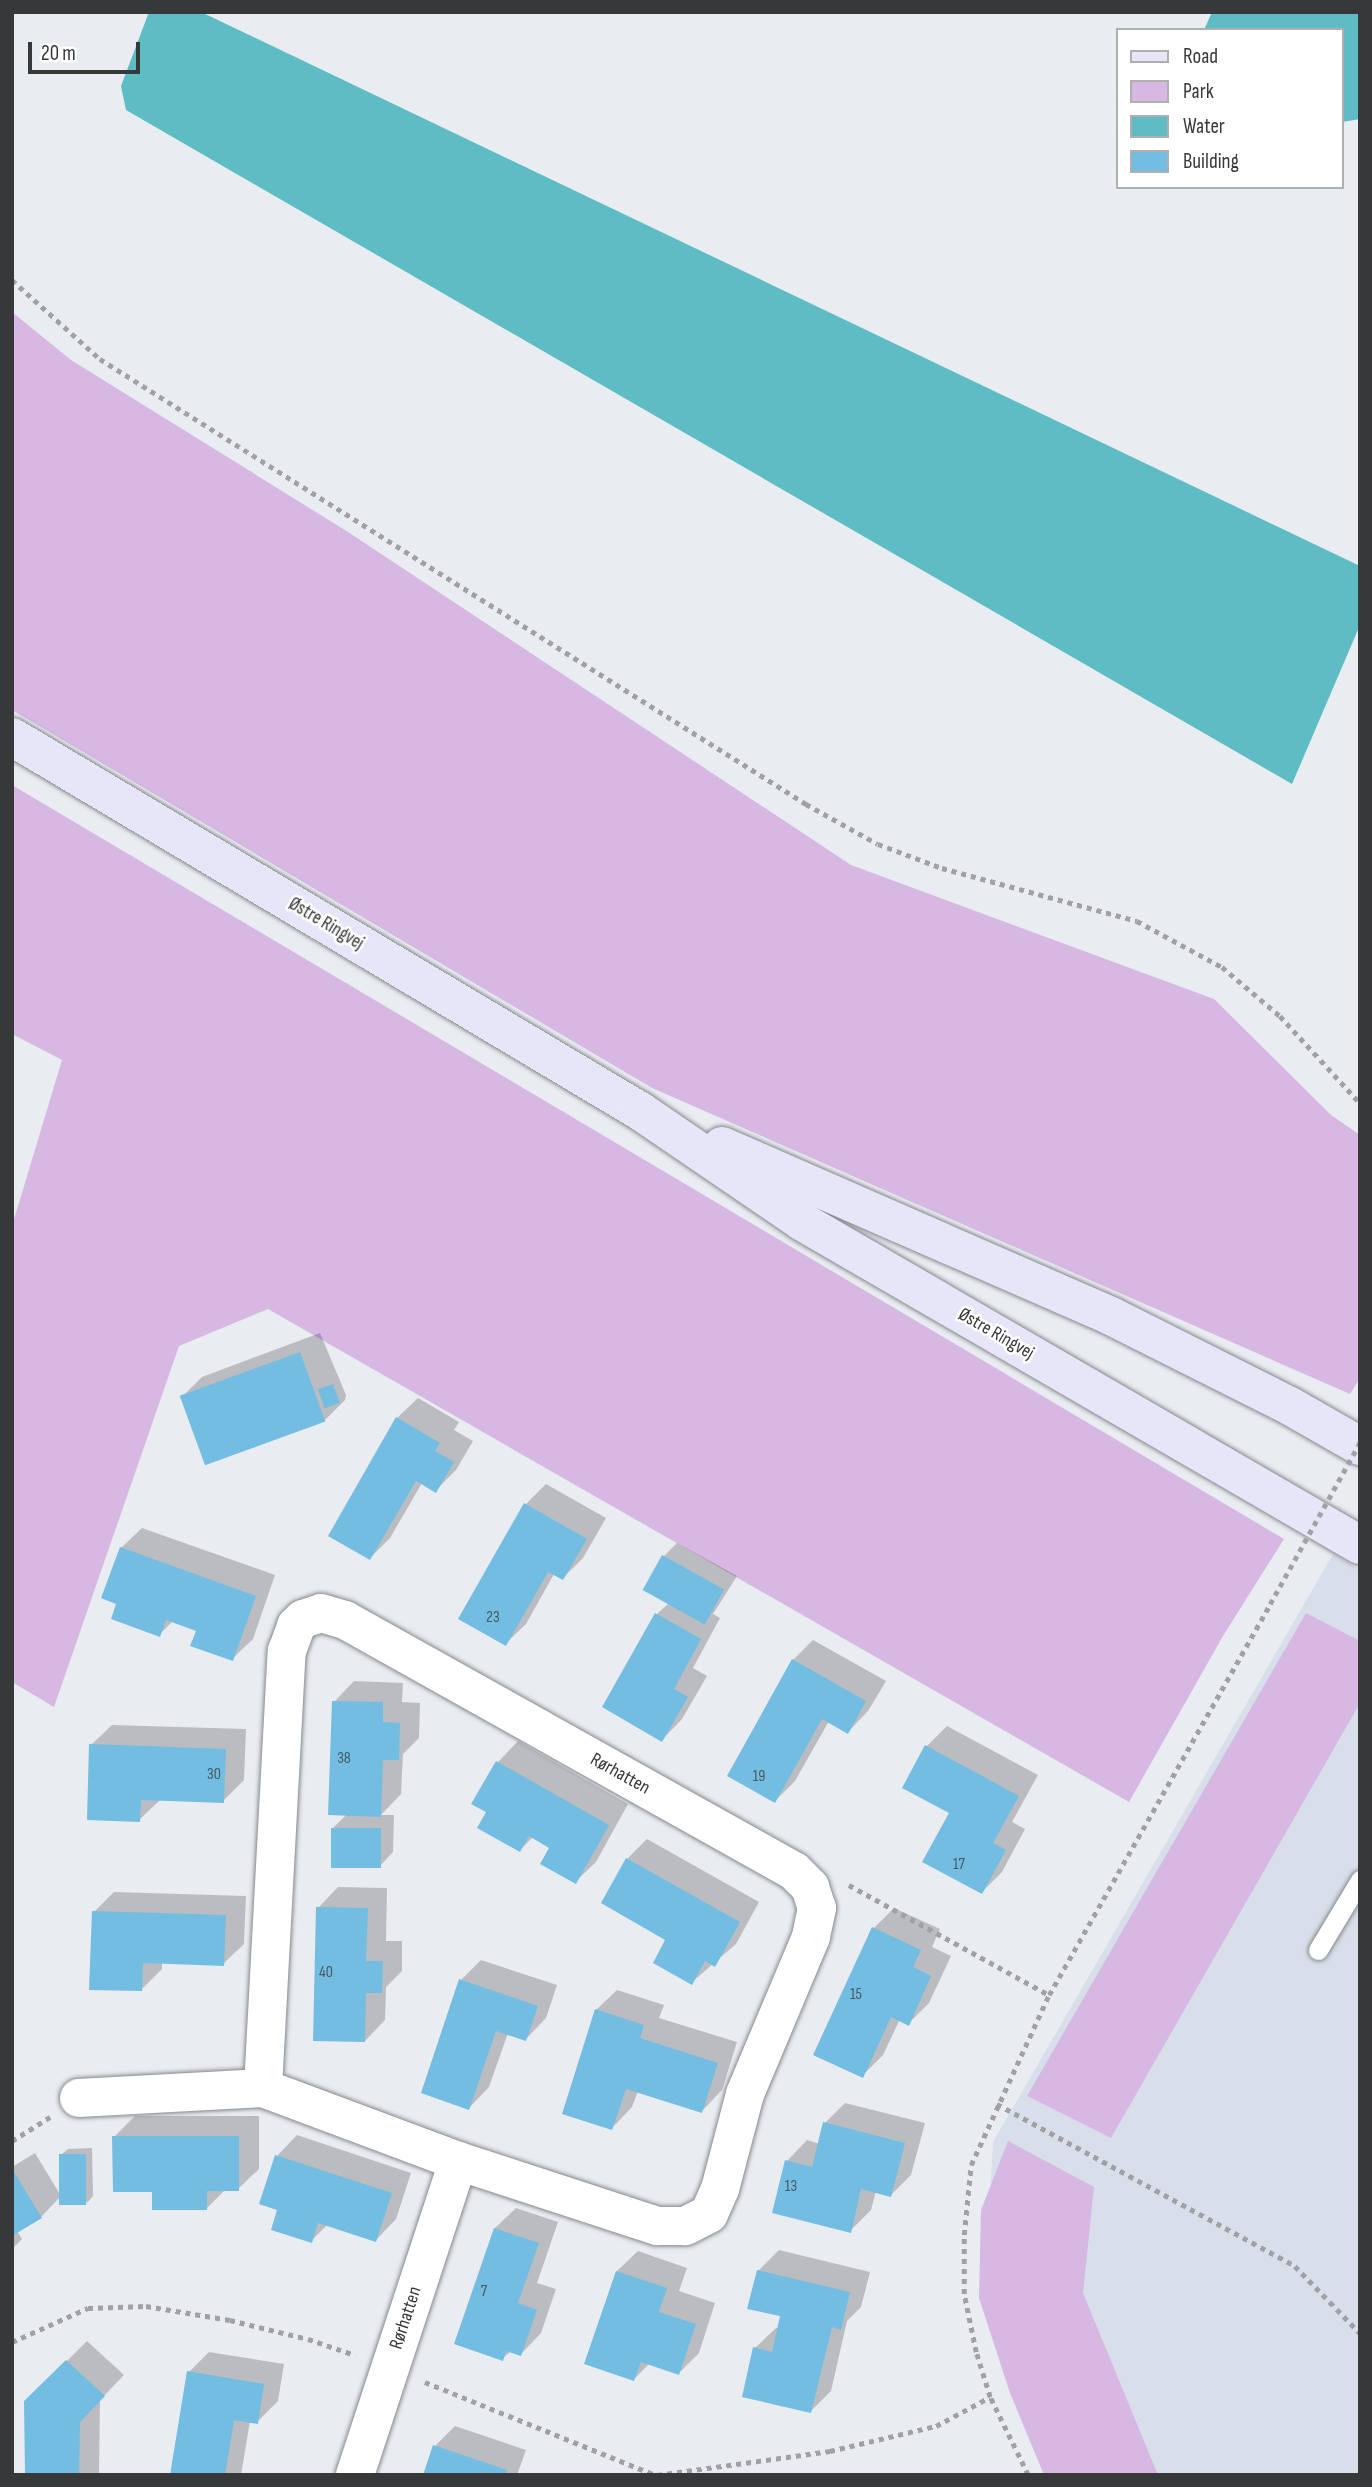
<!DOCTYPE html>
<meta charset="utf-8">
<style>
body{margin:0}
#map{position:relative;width:1372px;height:2487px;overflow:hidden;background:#e9ecf1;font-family:"Sofia Sans Condensed",sans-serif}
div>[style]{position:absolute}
.built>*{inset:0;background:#d8dfea}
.green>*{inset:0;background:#d6b8e2}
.water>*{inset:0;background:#5dbcc4}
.shadow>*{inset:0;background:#0003}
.building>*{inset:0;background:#72bde1;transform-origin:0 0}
.path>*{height:4.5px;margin-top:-2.25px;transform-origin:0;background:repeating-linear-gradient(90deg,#9fa1a4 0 5px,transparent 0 10px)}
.roads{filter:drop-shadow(0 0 2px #86898d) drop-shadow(0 0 2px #86898d)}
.lane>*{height:19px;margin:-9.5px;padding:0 9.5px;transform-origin:9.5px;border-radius:9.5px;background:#fff}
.street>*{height:38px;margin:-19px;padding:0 19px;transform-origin:19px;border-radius:19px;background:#fff}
.secondary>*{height:38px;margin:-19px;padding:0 19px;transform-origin:19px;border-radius:19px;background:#e7e6f9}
.path-bridge>*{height:4.5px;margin-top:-2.25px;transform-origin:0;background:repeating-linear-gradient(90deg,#9fa1a4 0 5px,transparent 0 10px)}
span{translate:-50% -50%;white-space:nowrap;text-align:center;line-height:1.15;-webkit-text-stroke:5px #fff;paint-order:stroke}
.number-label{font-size:16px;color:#465964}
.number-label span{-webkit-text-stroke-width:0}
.street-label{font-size:19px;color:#37383a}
.frame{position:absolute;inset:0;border:14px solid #37383a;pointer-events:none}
.legend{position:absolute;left:1116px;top:28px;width:228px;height:161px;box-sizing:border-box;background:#fff;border:2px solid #afafb0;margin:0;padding:9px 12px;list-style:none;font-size:21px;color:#37383a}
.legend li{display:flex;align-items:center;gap:14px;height:35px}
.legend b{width:35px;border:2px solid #afafb0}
.scale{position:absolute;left:28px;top:42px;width:112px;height:32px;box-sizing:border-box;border:4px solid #37383a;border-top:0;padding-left:9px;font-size:21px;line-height:24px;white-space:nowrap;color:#37383a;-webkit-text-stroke:5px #fff;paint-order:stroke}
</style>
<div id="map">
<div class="built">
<i style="clip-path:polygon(1333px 1554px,1360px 1570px,1360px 2475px,1050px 2475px,985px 2289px,993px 2142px)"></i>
</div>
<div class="green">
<i style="clip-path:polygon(12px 312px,71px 360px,348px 532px,851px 865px,1214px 999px,1331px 1115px,1360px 1135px,1360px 1378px,1350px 1394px,652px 1088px,12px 710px)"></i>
<i style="clip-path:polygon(12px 785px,1284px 1539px,1223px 1636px,1129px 1802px,268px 1309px,179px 1346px,54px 1707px,12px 1682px,12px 1226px,62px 1060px,12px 1034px)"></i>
<i style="clip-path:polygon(1306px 1613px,1360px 1641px,1360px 1703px,1111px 2138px,1027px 2096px)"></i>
<i style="clip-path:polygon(1008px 2141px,1094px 2187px,1083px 2293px,1158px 2475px,1044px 2475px,1010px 2393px,979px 2298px,981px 2210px)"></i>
</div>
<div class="water">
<i style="clip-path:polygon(149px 12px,201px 12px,1360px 566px,1360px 625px,1292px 784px,126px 110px,121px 86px)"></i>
<i style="clip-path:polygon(1212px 12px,1360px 12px,1360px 119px,1342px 122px,1342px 30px,1204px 30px)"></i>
</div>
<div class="shadow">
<i style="clip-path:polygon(320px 1333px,346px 1395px,345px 1400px,324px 1421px,182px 1397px,202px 1377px)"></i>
<i style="clip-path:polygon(418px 1398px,459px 1422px,454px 1430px,473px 1441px,456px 1470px,436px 1490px,422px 1483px,390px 1538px,370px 1558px,397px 1418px)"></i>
<i style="clip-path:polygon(546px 1484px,606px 1518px,583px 1558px,563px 1578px,554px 1574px,526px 1624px,505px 1644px,526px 1504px)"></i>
<i style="clip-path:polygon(142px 1528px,275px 1575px,253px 1639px,232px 1659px,198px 1630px,173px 1621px,159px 1635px,118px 1603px,121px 1548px)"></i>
<i style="clip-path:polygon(677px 1543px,737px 1576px,713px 1614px,720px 1618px,693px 1668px,707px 1676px,682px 1719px,662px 1740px,657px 1614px,669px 1603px,664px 1556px)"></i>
<i style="clip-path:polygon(813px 1640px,886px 1681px,868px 1711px,848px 1732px,829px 1721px,795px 1781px,775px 1801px,793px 1660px)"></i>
<i style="clip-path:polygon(354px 1681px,403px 1683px,402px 1702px,420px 1703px,419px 1738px,403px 1754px,401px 1794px,381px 1815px,394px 1815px,393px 1852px,380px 1866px,333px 1828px,347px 1814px,334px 1702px)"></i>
<i style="clip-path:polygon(112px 1725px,246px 1729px,244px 1780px,223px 1801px,160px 1800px,139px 1820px,91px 1745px)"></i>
<i style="clip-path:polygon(947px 1726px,1038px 1775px,1012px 1822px,1025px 1829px,1002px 1872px,982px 1892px,927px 1746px)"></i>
<i style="clip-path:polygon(518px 1741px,628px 1804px,596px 1862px,575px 1882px,551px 1847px,533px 1837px,520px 1850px,488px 1811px,474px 1803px,498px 1762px)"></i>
<i style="clip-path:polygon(647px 1839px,759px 1902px,736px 1944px,691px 1983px,627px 1859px)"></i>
<i style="clip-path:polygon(338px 1887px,387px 1888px,386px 1941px,402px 1941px,402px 1971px,386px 1987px,385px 2020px,365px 2041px,318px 1908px)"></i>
<i style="clip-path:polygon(114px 1892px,246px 1896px,244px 1944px,223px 1964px,162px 1962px,162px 1969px,141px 1990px,94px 1912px)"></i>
<i style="clip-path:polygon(894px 1908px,940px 1929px,932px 1947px,951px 1956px,929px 2003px,909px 2023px,900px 2019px,883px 2055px,862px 2076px,874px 1928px)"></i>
<i style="clip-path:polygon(481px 1960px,557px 1985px,546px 2018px,526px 2039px,508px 2033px,489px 2087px,469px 2108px,461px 1980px)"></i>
<i style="clip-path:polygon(617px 1990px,664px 2005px,659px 2018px,737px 2042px,722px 2090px,702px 2111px,638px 2091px,632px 2107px,612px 2128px,596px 2010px)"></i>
<i style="clip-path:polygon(845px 2103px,925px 2123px,911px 2175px,891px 2195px,876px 2191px,871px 2210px,850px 2231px,787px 2161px,807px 2140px,820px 2144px,825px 2123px)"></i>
<i style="clip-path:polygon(135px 2116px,259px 2116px,259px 2169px,238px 2189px,226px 2189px,207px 2208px,153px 2190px,114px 2137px)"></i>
<i style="clip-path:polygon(297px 2135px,411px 2173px,396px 2219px,376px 2240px,328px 2224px,311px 2241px,279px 2209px,261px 2203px,277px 2156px)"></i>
<i style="clip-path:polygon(92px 2148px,93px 2196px,87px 2203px,61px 2155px,68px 2149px)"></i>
<i style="clip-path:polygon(35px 2153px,61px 2196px,41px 2217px,17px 2231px,22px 2239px,12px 2249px,12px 2167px)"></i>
<i style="clip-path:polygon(516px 2208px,558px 2222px,537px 2283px,556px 2289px,541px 2333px,521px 2354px,511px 2351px,502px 2359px,495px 2228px)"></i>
<i style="clip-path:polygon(779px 2250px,870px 2272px,861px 2307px,847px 2321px,831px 2391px,810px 2412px,755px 2348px,776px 2328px,779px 2328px,782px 2315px,758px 2271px)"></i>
<i style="clip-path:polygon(638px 2251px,687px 2268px,679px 2291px,715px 2303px,699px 2353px,679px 2373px,650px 2363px,634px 2379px,617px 2271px)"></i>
<i style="clip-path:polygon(87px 2341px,124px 2375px,100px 2400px,99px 2475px,27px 2475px,26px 2402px)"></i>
<i style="clip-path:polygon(209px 2352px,284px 2364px,278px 2401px,257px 2422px,250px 2421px,241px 2475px,172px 2475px,189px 2372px)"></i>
<i style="clip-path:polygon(455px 2426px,526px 2450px,517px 2475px,425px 2475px,435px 2446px)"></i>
</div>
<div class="building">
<i style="left:300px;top:1352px;width:74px;height:128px;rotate:70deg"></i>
<i style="left:333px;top:1384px;width:20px;height:16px;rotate:70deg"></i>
<i style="clip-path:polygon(396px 1417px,440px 1443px,435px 1451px,454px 1462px,436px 1493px,416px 1481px,370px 1560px,328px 1536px)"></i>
<i style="clip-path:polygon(524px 1503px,587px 1539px,563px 1580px,548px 1572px,506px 1646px,458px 1619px)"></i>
<i style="clip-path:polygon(120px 1547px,256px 1596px,233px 1661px,190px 1646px,196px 1631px,166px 1620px,160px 1637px,111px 1619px,116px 1604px,101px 1598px)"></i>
<i style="left:662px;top:1555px;width:71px;height:40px;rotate:29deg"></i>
<i style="clip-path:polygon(655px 1613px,701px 1639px,674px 1689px,688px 1697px,662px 1742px,602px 1707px)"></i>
<i style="clip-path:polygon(792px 1659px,866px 1701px,848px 1734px,822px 1719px,775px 1803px,727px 1776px)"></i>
<i style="clip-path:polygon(332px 1701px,383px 1702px,383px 1722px,400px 1723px,399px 1760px,383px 1760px,381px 1817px,328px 1815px)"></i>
<i style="clip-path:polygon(89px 1744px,226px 1749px,224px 1803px,141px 1800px,140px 1822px,87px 1820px)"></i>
<i style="clip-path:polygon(925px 1745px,1019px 1796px,993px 1843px,1006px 1850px,982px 1894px,922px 1862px,949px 1813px,902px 1788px)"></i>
<i style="clip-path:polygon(496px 1761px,609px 1825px,576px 1884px,540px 1864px,549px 1848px,529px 1836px,520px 1852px,477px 1828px,486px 1812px,471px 1804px)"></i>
<i style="left:331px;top:1828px;width:50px;height:40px"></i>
<i style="clip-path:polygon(626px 1858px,740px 1922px,715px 1967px,705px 1961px,692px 1985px,653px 1963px,665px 1940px,601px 1903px)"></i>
<i style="clip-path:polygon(316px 1907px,368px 1908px,366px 1961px,383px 1961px,382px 1993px,366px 1993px,365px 2042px,313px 2041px)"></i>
<i style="clip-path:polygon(92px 1911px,226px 1915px,224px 1966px,143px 1963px,142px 1991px,89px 1990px)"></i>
<i style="clip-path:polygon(872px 1927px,921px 1950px,913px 1967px,931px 1976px,909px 2026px,891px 2017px,863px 2078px,813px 2055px)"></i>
<i style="clip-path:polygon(459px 1979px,538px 2006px,526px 2041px,496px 2031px,469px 2110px,421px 2093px)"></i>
<i style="clip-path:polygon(595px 2009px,644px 2025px,640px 2038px,718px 2063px,702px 2113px,626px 2089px,612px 2130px,562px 2114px)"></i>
<i style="clip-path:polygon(823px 2122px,905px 2143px,891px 2197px,861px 2189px,851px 2233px,772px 2213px,785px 2160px,812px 2167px)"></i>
<i style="clip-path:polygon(112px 2136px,239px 2136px,239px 2191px,207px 2191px,207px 2210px,152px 2210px,152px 2192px,113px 2192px)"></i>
<i style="left:59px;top:2154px;width:27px;height:51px"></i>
<i style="clip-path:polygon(275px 2155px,392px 2193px,376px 2242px,318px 2223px,312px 2243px,271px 2230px,277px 2210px,259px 2204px)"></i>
<i style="clip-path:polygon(12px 2169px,42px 2218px,12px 2236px)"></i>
<i style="clip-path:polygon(494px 2228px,539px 2243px,518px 2303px,537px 2310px,521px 2356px,506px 2351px,503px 2361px,454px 2344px)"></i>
<i style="clip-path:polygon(757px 2270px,850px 2292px,841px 2330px,832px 2327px,811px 2413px,742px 2397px,753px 2347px,772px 2352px,780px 2316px,747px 2309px)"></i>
<i style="clip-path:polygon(616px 2271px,667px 2288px,659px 2312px,696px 2324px,679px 2375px,641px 2362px,634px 2381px,584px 2364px)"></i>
<i style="clip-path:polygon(66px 2360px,105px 2396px,80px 2422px,79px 2475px,25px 2475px,24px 2401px)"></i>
<i style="clip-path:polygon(187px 2371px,264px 2384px,258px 2424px,234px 2420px,225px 2475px,170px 2475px)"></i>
<i style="clip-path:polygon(433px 2445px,507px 2470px,505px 2475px,423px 2475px)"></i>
</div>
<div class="path">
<i style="left:12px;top:280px;width:118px;rotate:41.9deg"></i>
<i style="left:100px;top:359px;width:835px;rotate:32.22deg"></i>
<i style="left:806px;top:804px;width:82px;rotate:29.1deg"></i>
<i style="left:878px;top:844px;width:68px;rotate:20.6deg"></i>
<i style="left:942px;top:868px;width:202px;rotate:15.2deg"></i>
<i style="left:1137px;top:921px;width:97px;rotate:28.4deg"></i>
<i style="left:1222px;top:967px;width:76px;rotate:40.2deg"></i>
<i style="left:1280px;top:1016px;width:118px;rotate:47.4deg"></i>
<i style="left:849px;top:1885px;width:228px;rotate:28.8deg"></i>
<i style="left:997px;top:2104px;width:339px;rotate:28.5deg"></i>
<i style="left:1295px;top:2266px;width:93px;rotate:45.9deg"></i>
<i style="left:12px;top:2141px;width:45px;rotate:-32.3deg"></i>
<i style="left:12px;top:2342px;width:83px;rotate:-24.1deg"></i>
<i style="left:88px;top:2308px;width:58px;rotate:-2deg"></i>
<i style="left:146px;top:2306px;width:85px;rotate:9.5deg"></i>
<i style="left:230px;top:2320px;width:80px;rotate:13.7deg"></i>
<i style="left:308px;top:2339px;width:50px;rotate:18.8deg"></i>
<i style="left:425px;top:2382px;width:248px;rotate:22deg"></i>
<i style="left:657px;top:2475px;width:175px;rotate:-7.9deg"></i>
<i style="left:830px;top:2451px;width:109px;rotate:-13.3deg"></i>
<i style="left:936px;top:2426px;width:61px;rotate:-28.2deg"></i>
<i style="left:1028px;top:2475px;width:87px;rotate:-116deg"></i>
<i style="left:990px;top:2397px;width:47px;rotate:-107.3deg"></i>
<i style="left:976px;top:2352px;width:59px;rotate:-101.7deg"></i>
<i style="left:964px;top:2294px;width:59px;rotate:-90deg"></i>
<i style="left:964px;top:2235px;width:70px;rotate:-84.3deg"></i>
<i style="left:971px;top:2165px;width:187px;rotate:-65.4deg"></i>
<i style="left:1049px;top:1995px;width:449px;rotate:-60.5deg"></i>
</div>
<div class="roads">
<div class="lane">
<i style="left:1318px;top:1950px;width:82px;rotate:-59deg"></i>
</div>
<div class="street">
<i style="left:321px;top:1613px;width:25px;rotate:16deg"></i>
<i style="left:345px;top:1620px;width:514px;rotate:29.21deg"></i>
<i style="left:794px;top:1871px;width:23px;rotate:45deg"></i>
<i style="left:810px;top:1887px;width:22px;rotate:72deg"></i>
<i style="left:817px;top:1908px;width:30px;rotate:102deg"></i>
<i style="left:811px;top:1937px;width:170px;rotate:112.8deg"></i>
<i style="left:745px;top:2094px;width:98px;rotate:104.7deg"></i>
<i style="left:720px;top:2189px;width:27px;rotate:114deg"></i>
<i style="left:709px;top:2214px;width:27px;rotate:153deg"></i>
<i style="left:685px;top:2226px;width:28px;rotate:180deg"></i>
<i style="left:657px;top:2226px;width:209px;rotate:-161.9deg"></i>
<i style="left:458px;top:2161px;width:208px;rotate:-159.5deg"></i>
<i style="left:263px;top:2088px;width:438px;rotate:-86.9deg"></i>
<i style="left:287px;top:1651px;width:27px;rotate:-70deg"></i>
<i style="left:296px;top:1626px;width:10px;rotate:-45deg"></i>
<i style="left:303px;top:1619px;width:19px;rotate:-18deg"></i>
<i style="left:79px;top:2098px;width:184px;rotate:-3.1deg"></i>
<i style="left:355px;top:2475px;width:330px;rotate:-71.8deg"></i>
</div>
<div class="secondary">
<i style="left:12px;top:737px;width:731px;rotate:30.78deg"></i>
<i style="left:640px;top:1111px;width:195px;rotate:34.3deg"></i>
<i style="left:801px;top:1221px;width:646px;rotate:30.1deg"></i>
<i style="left:722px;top:1146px;width:425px;rotate:23.6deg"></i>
<i style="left:1111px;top:1316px;width:200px;rotate:26.7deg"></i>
<i style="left:1290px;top:1406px;width:81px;rotate:29.7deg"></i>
</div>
</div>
<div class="path-bridge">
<i style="left:1270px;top:1604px;width:185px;rotate:-60.9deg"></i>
</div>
<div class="number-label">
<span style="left:493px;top:1618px">23</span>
<span style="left:344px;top:1759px">38</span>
<span style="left:214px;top:1775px">30</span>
<span style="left:759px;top:1777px">19</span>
<span style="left:959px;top:1865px">17</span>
<span style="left:326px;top:1973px">40</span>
<span style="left:856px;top:1995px">15</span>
<span style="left:791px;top:2187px">13</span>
<span style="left:484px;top:2292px">7</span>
</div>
<div class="street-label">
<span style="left:326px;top:924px;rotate:31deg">Østre Ringvej</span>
<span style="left:996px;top:1334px;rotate:30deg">Østre Ringvej</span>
<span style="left:620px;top:1774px;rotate:29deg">Rørhatten</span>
<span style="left:406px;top:2318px;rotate:-72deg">Rørhatten</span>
</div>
<div class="frame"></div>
<ul class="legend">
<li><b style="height:9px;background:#e7e6f9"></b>Road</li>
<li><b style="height:19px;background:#d6b8e2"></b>Park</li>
<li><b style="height:19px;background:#5dbcc4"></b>Water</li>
<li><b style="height:19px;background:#72bde1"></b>Building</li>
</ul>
<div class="scale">20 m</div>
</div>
